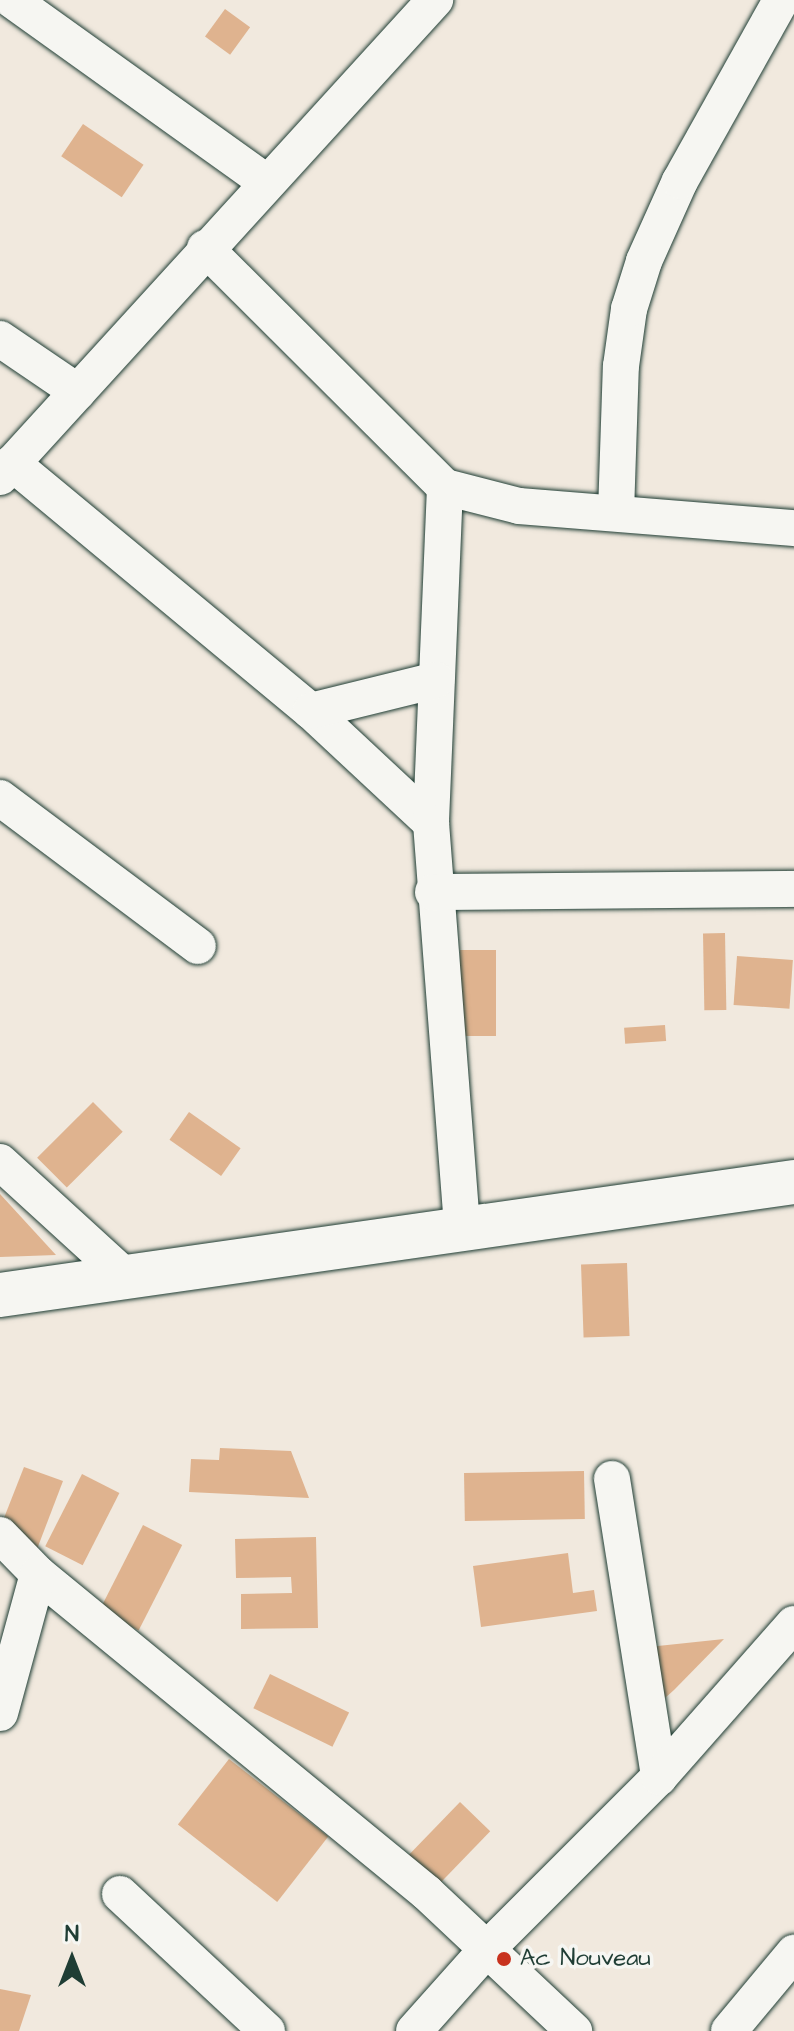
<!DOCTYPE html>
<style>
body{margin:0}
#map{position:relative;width:794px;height:2031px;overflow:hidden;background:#f1e9de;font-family:"Architects Daughter",sans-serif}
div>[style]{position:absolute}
.building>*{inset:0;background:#dfb38f;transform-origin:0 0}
.roads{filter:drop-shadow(0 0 2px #1f3d34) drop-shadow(0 0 2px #1f3d34)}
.minor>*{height:36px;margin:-18px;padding:0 18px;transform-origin:18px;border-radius:18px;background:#f6f6f2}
.secondary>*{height:44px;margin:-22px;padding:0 22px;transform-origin:22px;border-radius:22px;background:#f6f6f2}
.dots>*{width:22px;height:22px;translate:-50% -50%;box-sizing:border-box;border:4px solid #f6f6f2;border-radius:50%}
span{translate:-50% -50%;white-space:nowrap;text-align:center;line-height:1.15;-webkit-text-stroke:7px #f6f6f2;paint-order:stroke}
.poi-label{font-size:24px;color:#1f3d34}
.left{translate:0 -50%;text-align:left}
.north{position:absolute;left:32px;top:1919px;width:80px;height:80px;-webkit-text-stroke:6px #f6f6f2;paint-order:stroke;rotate:0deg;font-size:22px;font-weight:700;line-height:32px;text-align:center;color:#1f3d34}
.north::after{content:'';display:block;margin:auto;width:28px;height:36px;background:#1f3d34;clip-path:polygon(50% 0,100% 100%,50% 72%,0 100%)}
</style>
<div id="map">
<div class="building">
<i style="left:225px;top:9px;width:31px;height:34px;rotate:36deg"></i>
<i style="left:83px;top:124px;width:73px;height:39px;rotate:34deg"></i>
<i style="left:725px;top:933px;width:77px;height:22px;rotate:89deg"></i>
<i style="left:460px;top:950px;width:36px;height:86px"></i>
<i style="left:737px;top:956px;width:56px;height:49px;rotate:4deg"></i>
<i style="left:665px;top:1025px;width:16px;height:41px;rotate:86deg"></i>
<i style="left:93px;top:1102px;width:42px;height:79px;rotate:45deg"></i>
<i style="left:189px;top:1112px;width:63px;height:34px;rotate:35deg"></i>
<i style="clip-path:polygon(0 1194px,56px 1255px,0 1257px)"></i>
<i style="left:627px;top:1263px;width:73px;height:46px;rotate:88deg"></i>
<i style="clip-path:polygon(220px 1448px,291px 1451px,309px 1498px,189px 1492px,191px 1459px,219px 1460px)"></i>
<i style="clip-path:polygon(24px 1467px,63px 1481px,34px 1557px,2px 1523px)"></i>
<i style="left:584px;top:1471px;width:48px;height:120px;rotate:89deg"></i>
<i style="left:82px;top:1474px;width:42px;height:81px;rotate:27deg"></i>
<i style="left:143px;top:1525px;width:44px;height:96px;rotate:27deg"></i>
<i style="clip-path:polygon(316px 1537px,318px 1628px,241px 1629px,241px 1594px,292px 1593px,291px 1577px,236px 1578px,235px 1539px)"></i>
<i style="clip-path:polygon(568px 1553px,573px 1593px,594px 1590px,597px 1611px,481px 1627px,473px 1566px)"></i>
<i style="clip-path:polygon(724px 1639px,674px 1690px,648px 1713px,639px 1648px)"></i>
<i style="left:270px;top:1674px;width:88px;height:38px;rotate:26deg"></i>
<i style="left:229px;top:1759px;width:126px;height:83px;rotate:38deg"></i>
<i style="left:460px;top:1802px;width:42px;height:88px;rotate:44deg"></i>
<i style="clip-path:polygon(0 1989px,31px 1995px,19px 2031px,0 2031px)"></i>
</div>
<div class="roads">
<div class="minor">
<i style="left:12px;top:0;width:312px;rotate:35.6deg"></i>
<i style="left:205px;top:248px;width:339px;rotate:44.9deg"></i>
<i style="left:445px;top:487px;width:76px;rotate:14.4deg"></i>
<i style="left:519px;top:506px;width:276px;rotate:4.6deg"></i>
<i style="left:0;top:339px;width:94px;rotate:34.2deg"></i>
<i style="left:12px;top:463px;width:388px;rotate:39.7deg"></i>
<i style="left:311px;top:711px;width:164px;rotate:43deg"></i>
<i style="left:0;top:477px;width:646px;rotate:-47.64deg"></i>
<i style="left:445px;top:487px;width:336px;rotate:92.4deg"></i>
<i style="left:431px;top:823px;width:404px;rotate:85.6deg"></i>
<i style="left:616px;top:513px;width:147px;rotate:-88.1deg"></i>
<i style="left:621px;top:366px;width:58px;rotate:-82deg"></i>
<i style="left:629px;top:309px;width:50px;rotate:-72.6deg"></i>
<i style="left:644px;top:261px;width:88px;rotate:-65.8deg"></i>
<i style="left:680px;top:181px;width:207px;rotate:-60.8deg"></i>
<i style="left:311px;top:711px;width:129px;rotate:-13.9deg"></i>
<i style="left:0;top:798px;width:247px;rotate:36.8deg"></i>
<i style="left:433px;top:892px;width:361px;rotate:-0.5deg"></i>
<i style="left:0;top:1162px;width:169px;rotate:42.4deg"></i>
<i style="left:612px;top:1479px;width:302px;rotate:81deg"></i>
<i style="left:0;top:1535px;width:54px;rotate:45.7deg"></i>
<i style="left:38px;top:1574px;width:503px;rotate:39.35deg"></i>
<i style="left:427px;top:1893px;width:202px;rotate:43.2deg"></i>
<i style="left:0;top:1713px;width:144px;rotate:-74.7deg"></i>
<i style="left:120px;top:1894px;width:201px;rotate:43deg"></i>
<i style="left:414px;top:2031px;width:111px;rotate:-48.3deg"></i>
<i style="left:488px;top:1948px;width:242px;rotate:-45deg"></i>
<i style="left:659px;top:1777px;width:204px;rotate:-48.6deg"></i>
<i style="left:729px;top:2031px;width:102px;rotate:-50.2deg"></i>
</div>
<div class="secondary">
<i style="left:0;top:1295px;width:802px;rotate:-8.1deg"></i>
</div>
</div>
<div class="dots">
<i style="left:504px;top:1959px;background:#c8321e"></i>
</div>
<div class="poi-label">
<span class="left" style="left:520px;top:1959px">Ac Nouveau</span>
</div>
<div class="north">N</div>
</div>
